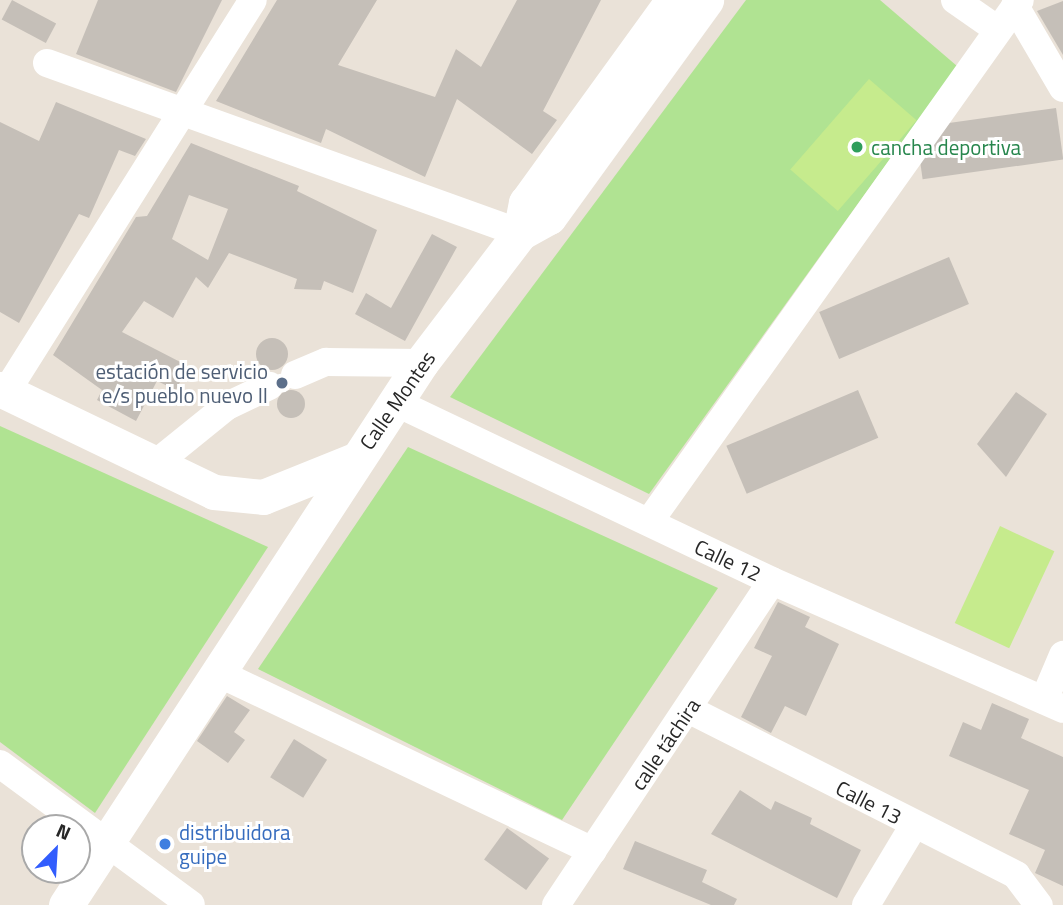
<!DOCTYPE html>
<meta charset="utf-8">
<style>
body{margin:0}
#map{position:relative;width:1063px;height:905px;overflow:hidden;background:#eae2d8;font-family:"Titillium Web",sans-serif}
div>[style]{position:absolute}
.green>*{inset:0;background:#b0e392}
.pitch>*{inset:0;background:#c6eb8d;transform-origin:0 0}
.building>*{inset:0;background:#c5bfb8;transform-origin:0 0}
.round{border-radius:50%}
.minor>*{height:28px;margin:-14px;padding:0 14px;transform-origin:14px;border-radius:14px;background:#fff}
.tertiary>*{height:35px;margin:-17.5px;padding:0 17.5px;transform-origin:17.5px;border-radius:17.5px;background:#fff}
.dots>*{width:19px;height:19px;translate:-50% -50%;box-sizing:border-box;border:4px solid #fff;border-radius:50%}
span{translate:-50% -50%;white-space:nowrap;text-align:center;line-height:1.15;-webkit-text-stroke:6px #fff;paint-order:stroke}
.leisure-label{font-size:21px;color:#27864d}
.left{translate:0 -50%;text-align:left}
.service-label{font-size:21px;color:#4e5e75}
.right{translate:-100% -50%;text-align:right}
.street-label{font-size:21px;color:#272727}
.shop-label{font-size:21px;color:#366cbe}
.north{position:absolute;left:21px;top:814px;width:70px;height:70px;box-sizing:border-box;background:#fff;border:2px solid #a9a9a9;border-radius:50%;rotate:24deg;font-size:19px;font-weight:700;line-height:28px;text-align:center;color:#272727}
.north::after{content:'';display:block;margin:auto;width:24px;height:32px;background:#325dfd;clip-path:polygon(50% 0,100% 100%,50% 72%,0 100%)}
</style>
<div id="map">
<div class="green">
<i style="clip-path:polygon(746px 0,880px 0,957px 66px,649px 494px,450px 397px)"></i>
<i style="clip-path:polygon(0 426px,268px 547px,95px 813px,0 742px)"></i>
<i style="clip-path:polygon(408px 447px,718px 588px,562px 820px,258px 669px)"></i>
</div>
<div class="pitch">
<i style="left:869px;top:79px;width:63px;height:120px;rotate:41deg"></i>
<i style="left:1000px;top:526px;width:60px;height:107px;rotate:25deg"></i>
</div>
<div class="building">
<i style="left:12px;top:0;width:50px;height:22px;rotate:28deg"></i>
<i style="clip-path:polygon(98px 0,222px 0,176px 92px,76px 54px)"></i>
<i style="clip-path:polygon(277px 0,377px 0,338px 65px,435px 97px,456px 49px,481px 67px,517px 0,601px 0,543px 111px,557px 120px,532px 154px,457px 99px,425px 177px,326px 129px,321px 143px,216px 101px)"></i>
<i style="clip-path:polygon(1063px 1px,1063px 55px,1037px 11px)"></i>
<i style="clip-path:polygon(56px 102px,146px 139px,135px 156px,119px 150px,89px 218px,79px 214px,19px 323px,0 312px,0 122px,39px 141px)"></i>
<i style="left:1056px;top:108px;width:52px;height:142px;rotate:82deg"></i>
<i style="clip-path:polygon(evenodd,191px 143px,299px 186px,297px 191px,377px 230px,353px 293px,324px 281px,321px 290px,294px 289px,297px 279px,229px 253px,208px 288px,196px 277px,173px 318px,144px 301px,122px 332px,188px 366px,176px 390px,157px 381px,136px 421px,97px 400px,102px 390px,53px 355px,136px 217px,147px 216px,191px 143px,189px 195px,228px 209px,208px 260px,172px 239px,189px 195px)"></i>
<i style="clip-path:polygon(432px 234px,457px 247px,405px 341px,355px 314px,366px 293px,391px 308px)"></i>
<i style="left:949px;top:257px;width:51px;height:141px;rotate:67deg"></i>
<i class="round" style="left:256px;top:338px;width:32px;height:32px"></i>
<i class="round" style="left:277px;top:390px;width:28px;height:28px"></i>
<i style="left:858px;top:390px;width:52px;height:143px;rotate:67deg"></i>
<i style="clip-path:polygon(1016px 392px,1047px 414px,1006px 477px,977px 444px)"></i>
<i style="clip-path:polygon(778px 602px,810px 617px,805px 627px,839px 644px,806px 716px,785px 706px,771px 733px,741px 717px,772px 656px,754px 648px)"></i>
<i style="clip-path:polygon(227px 696px,250px 710px,234px 732px,245px 740px,228px 763px,197px 741px)"></i>
<i style="clip-path:polygon(992px 703px,1029px 719px,1021px 738px,1063px 757px,1063px 886px,1035px 873px,1045px 850px,1009px 834px,1029px 790px,949px 756px,963px 722px,981px 730px)"></i>
<i style="left:294px;top:739px;width:39px;height:45px;rotate:32deg"></i>
<i style="clip-path:polygon(740px 790px,771px 810px,775px 801px,812px 818px,810px 824px,861px 850px,837px 898px,711px 834px)"></i>
<i style="left:507px;top:828px;width:52px;height:39px;rotate:36deg"></i>
<i style="clip-path:polygon(635px 841px,707px 870px,702px 882px,737px 899px,734px 905px,711px 905px,623px 869px)"></i>
</div>
<div class="minor">
<i style="left:955px;top:0;width:52px;rotate:34.9deg"></i>
<i style="left:1015px;top:6px;width:95px;rotate:59.7deg"></i>
<i style="left:47px;top:63px;width:503px;rotate:19.77deg"></i>
<i style="left:295px;top:375px;width:34px;rotate:-23deg"></i>
<i style="left:326px;top:362px;width:95px;rotate:0.6deg"></i>
<i style="left:6px;top:392px;width:463px;rotate:-57.8deg"></i>
<i style="left:397px;top:403px;width:415px;rotate:25.4deg"></i>
<i style="left:772px;top:581px;width:318px;rotate:23.7deg"></i>
<i style="left:154px;top:465px;width:94px;rotate:-38.9deg"></i>
<i style="left:227px;top:406px;width:47px;rotate:-25.5deg"></i>
<i style="left:649px;top:522px;width:640px;rotate:-54.6deg"></i>
<i style="left:216px;top:672px;width:417px;rotate:25.4deg"></i>
<i style="left:1044px;top:700px;width:49px;rotate:-67.1deg"></i>
<i style="left:688px;top:709px;width:368px;rotate:26.8deg"></i>
<i style="left:1016px;top:875px;width:38px;rotate:53deg"></i>
<i style="left:0;top:764px;width:237px;rotate:36.4deg"></i>
<i style="left:556px;top:905px;width:389px;rotate:-56.3deg"></i>
<i style="left:866px;top:905px;width:93px;rotate:-59deg"></i>
</div>
<div class="tertiary">
<i style="left:520px;top:233px;width:31px;rotate:-79deg"></i>
<i style="left:526px;top:203px;width:251px;rotate:-54.1deg"></i>
<i style="left:0;top:389px;width:237px;rotate:25.7deg"></i>
<i style="left:214px;top:492px;width:49px;rotate:5.8deg"></i>
<i style="left:263px;top:497px;width:99px;rotate:-21.9deg"></i>
<i style="left:66px;top:905px;width:648px;rotate:-56.78deg"></i>
<i style="left:421px;top:363px;width:163px;rotate:-52.7deg"></i>
<i style="left:520px;top:233px;width:33px;rotate:-29deg"></i>
<i style="left:549px;top:217px;width:268px;rotate:-54.1deg"></i>
</div>
<div class="dots">
<i style="left:857px;top:147px;background:#2e9e5b"></i>
<i style="left:282px;top:383px;background:#5c6f8a"></i>
<i style="left:165px;top:844px;background:#3f7fe0"></i>
</div>
<div class="leisure-label">
<span class="left" style="left:871px;top:147px">cancha deportiva</span>
</div>
<div class="service-label">
<span class="right" style="left:268px;top:383px">estación de servicio<br>e/s pueblo nuevo II</span>
</div>
<div class="street-label">
<span style="left:397px;top:400px;rotate:-55deg">Calle Montes</span>
<span style="left:728px;top:560px;rotate:25deg">Calle 12</span>
<span style="left:665px;top:744px;rotate:-56deg">calle táchira</span>
<span style="left:869px;top:802px;rotate:27deg">Calle 13</span>
</div>
<div class="shop-label">
<span class="left" style="left:179px;top:844px">distribuidora<br>guipe</span>
</div>
<div class="north">N</div>
</div>
